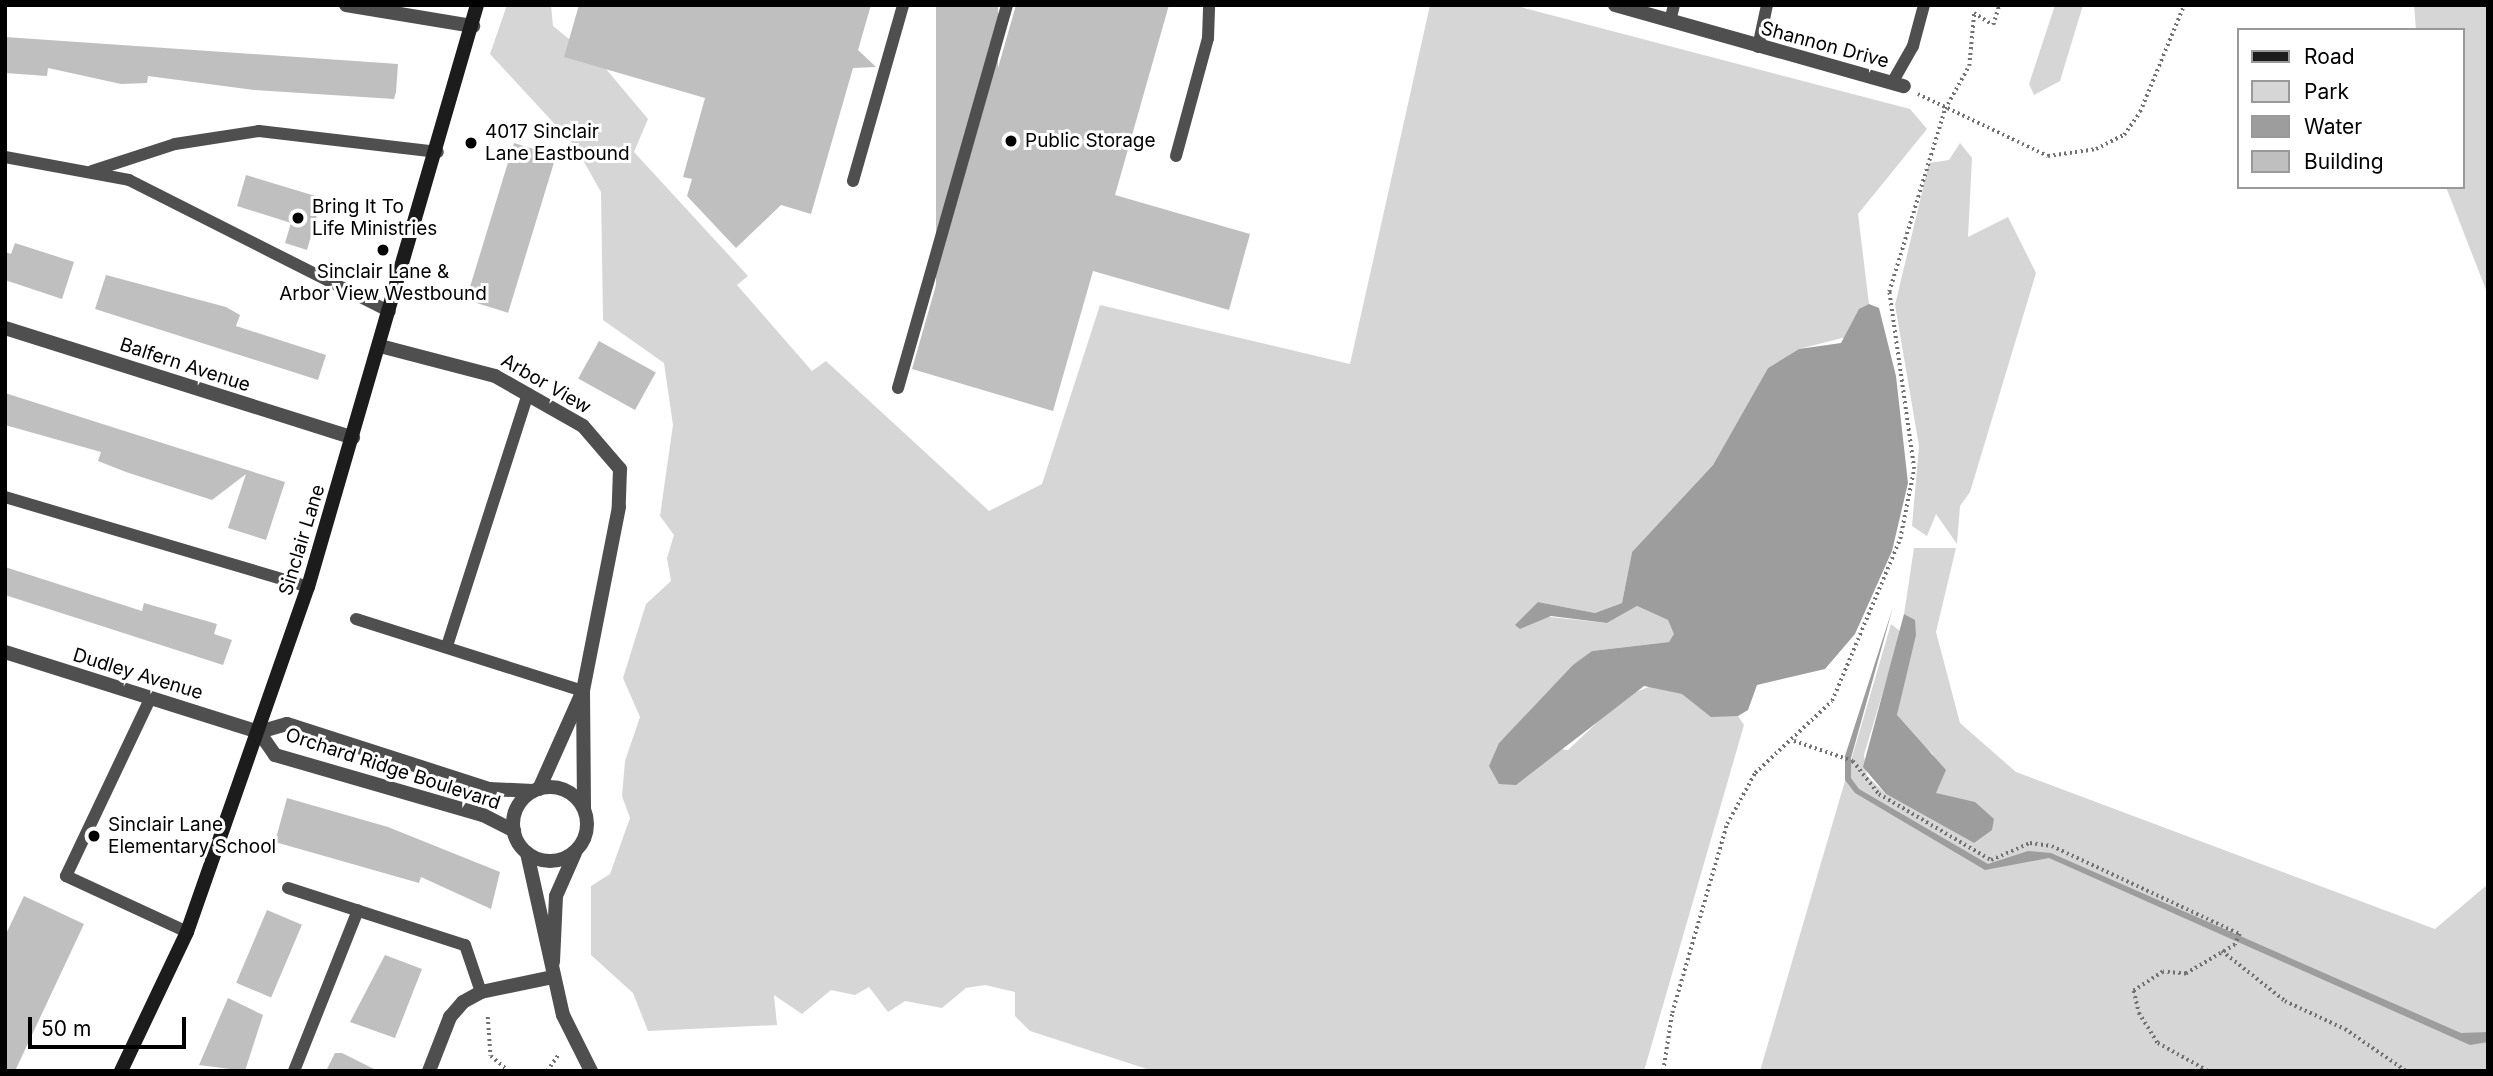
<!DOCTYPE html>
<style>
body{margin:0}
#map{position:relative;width:2493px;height:1076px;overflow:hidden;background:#fff;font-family:Inter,sans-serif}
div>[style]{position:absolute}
.green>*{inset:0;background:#d6d6d6}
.water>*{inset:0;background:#9d9d9d}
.building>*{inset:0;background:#bfbfbf;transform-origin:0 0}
.path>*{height:3.5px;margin-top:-1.75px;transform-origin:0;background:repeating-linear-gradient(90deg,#717171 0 2px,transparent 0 5.5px)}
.service>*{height:12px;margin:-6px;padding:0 6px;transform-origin:6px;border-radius:6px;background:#4f4f4f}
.minor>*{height:14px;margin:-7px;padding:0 7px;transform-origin:7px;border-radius:7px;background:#4f4f4f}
.minor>.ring{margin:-7px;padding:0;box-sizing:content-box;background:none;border:14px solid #4f4f4f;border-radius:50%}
.secondary>*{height:14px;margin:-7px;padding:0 7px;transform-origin:7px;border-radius:7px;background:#1c1c1c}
.dots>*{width:19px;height:19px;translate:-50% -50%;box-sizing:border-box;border:4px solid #fff;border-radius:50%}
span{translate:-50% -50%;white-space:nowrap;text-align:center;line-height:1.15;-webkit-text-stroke:6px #fff;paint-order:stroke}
.street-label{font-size:19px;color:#000}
.poi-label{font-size:19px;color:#000}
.left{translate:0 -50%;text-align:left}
.frame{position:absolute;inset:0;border:7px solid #000;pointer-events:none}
.legend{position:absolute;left:2237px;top:28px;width:228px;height:161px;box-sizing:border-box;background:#fff;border:2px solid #999;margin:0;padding:9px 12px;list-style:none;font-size:21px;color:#000}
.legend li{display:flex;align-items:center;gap:14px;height:35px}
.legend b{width:35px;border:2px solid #999}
.scale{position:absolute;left:28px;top:1017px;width:158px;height:32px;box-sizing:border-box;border:4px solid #000;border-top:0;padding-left:9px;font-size:21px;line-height:24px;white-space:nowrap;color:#000;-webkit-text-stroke:5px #fff;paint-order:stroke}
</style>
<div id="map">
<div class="green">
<i style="clip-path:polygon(507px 5px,551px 5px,553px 26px,606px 69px,648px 119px,634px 152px,748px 276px,737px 285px,812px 371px,826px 361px,989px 511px,1042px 484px,1100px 305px,1350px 364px,1430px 5px,1513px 5px,1910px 109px,1927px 129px,1858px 214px,1869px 304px,1850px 336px,1799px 349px,1768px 368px,1713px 465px,1632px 552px,1622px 603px,1595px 613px,1538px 602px,1520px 629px,1540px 616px,1607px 623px,1637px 606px,1668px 620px,1675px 634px,1669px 642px,1592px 651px,1499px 743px,1568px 750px,1625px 696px,1654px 685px,1683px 694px,1711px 716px,1738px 716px,1744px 725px,1644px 1071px,1153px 1071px,1030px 1031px,1015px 1016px,1015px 992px,985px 985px,966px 988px,942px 1008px,905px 1001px,888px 1012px,869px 987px,855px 995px,831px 990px,802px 1014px,774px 995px,777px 1025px,648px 1031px,633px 993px,591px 955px,591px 886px,610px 874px,630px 818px,622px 796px,625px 761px,640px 717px,623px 678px,646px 604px,671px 581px,667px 558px,674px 535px,660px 516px,673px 425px,664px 363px,603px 320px,601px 192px,575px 146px,490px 54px)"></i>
<i style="clip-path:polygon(2055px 5px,2083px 5px,2060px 81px,2034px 95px,2029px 84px)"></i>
<i style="clip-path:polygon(2414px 5px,2488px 5px,2488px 295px,2446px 187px,2463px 187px,2463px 30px,2416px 30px)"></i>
<i style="clip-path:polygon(1960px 143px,1972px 158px,1968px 237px,2008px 217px,2036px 273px,1970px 492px,1960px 506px,1957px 544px,1936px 514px,1927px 536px,1912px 526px,1919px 446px,1895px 305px,1929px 163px,1949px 160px)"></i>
<i style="clip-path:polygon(1914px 548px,1956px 548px,1936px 632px,1960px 723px,2016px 772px,2435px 929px,2488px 884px,2488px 1071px,1760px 1071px,1891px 624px,1901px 632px,1864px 755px,1867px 776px,1886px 794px,1974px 843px,1966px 805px,1936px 793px,1933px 754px,1904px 730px,1897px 715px,1914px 620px,1904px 614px)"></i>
</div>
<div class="water">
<i style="clip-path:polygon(1869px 304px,1879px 308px,1896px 376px,1908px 483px,1892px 551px,1855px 634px,1825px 669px,1757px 685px,1748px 710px,1738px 716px,1711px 717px,1682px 694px,1644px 686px,1516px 785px,1499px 784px,1489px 766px,1499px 743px,1573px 665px,1592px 651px,1669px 642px,1674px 634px,1668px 620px,1637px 606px,1607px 623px,1551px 616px,1520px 629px,1515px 625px,1538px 602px,1595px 613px,1622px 603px,1632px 552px,1713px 465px,1768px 368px,1799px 349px,1841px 343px,1859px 309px)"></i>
<i style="clip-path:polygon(1893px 607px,1851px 758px,1851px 778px,1859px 789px,1988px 864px,2028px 851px,2051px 853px,2461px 1033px,2488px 1032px,2488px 1042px,2470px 1045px,2049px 858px,1985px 870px,1855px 793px,1845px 780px,1845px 756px)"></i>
<i style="clip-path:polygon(1904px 614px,1915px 620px,1916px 635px,1897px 715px,1946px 770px,1936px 793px,1975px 802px,1994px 819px,1992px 830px,1974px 843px,1886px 794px,1863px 767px)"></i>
</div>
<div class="building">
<i style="clip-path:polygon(579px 5px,871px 5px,858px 50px,876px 67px,853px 68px,811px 214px,781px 205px,736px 248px,687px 196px,692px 179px,683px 177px,705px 98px,564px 57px)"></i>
<i style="left:936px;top:5px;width:62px;height:358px"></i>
<i style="clip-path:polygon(1016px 5px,1169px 5px,1115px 195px,1250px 234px,1229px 310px,1093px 271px,1053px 411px,912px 369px)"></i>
<i style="clip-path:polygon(5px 37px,398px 64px,396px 92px,394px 99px,254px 90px,148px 76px,147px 83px,121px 84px,48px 68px,47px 76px,5px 73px)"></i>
<i style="left:514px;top:143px;width:44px;height:164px;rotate:17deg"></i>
<i style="clip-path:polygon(246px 175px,322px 198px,307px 250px,285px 243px,291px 223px,237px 206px)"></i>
<i style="clip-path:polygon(15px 243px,74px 262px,62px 299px,5px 280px,5px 252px,11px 254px)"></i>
<i style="clip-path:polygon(106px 275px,226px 307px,240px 315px,236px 326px,326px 355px,318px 380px,95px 309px)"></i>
<i style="left:599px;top:341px;width:65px;height:43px;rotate:29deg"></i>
<i style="clip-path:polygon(5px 393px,285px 482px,266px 540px,228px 528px,246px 474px,212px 500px,126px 472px,98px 461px,101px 452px,5px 425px)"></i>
<i style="clip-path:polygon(5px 567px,142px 611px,144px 603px,217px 624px,214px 634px,232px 640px,223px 665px,5px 595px)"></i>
<i style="clip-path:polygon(287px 798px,388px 827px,500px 872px,491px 909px,421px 877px,419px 883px,275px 842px)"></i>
<i style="clip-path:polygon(24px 896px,84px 924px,15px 1071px,5px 1071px,5px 936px)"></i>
<i style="left:267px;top:910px;width:38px;height:79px;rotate:23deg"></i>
<i style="clip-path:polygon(385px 955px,422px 969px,395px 1038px,350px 1022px)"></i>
<i style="clip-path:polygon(228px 998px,263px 1015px,245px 1071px,199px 1065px)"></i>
<i style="clip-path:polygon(335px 1053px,342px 1053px,378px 1071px,326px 1071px)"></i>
</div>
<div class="path">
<i style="left:1918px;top:94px;width:144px;rotate:25.5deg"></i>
<i style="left:2048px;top:156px;width:49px;rotate:-8.3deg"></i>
<i style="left:2096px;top:149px;width:31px;rotate:-27deg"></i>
<i style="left:2124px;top:135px;width:28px;rotate:-55deg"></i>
<i style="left:2140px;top:112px;width:116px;rotate:-67.6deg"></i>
<i style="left:1794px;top:741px;width:62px;rotate:18.7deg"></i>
<i style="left:1853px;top:761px;width:42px;rotate:51.8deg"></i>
<i style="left:1879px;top:794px;width:130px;rotate:30.5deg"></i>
<i style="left:1991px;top:860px;width:43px;rotate:-23.6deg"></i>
<i style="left:2030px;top:843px;width:22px;rotate:8deg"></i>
<i style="left:2052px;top:846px;width:208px;rotate:25.1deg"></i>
<i style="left:2240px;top:934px;width:12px;rotate:114deg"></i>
<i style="left:2235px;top:945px;width:57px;rotate:149.4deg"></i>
<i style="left:2186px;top:974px;width:23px;rotate:-175deg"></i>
<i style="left:2163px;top:972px;width:35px;rotate:147deg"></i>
<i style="left:2134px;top:991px;width:23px;rotate:77deg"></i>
<i style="left:2139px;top:1013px;width:36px;rotate:58deg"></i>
<i style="left:2158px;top:1043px;width:57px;rotate:29.2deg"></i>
<i style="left:2222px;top:951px;width:80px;rotate:38.4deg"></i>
<i style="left:2285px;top:1001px;width:66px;rotate:25deg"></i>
<i style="left:2345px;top:1029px;width:74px;rotate:34.5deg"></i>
<i style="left:488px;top:1017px;width:39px;rotate:86deg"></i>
<i style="left:491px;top:1056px;width:23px;rotate:40deg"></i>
<i style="left:547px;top:1071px;width:19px;rotate:-55deg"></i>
<i style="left:1663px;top:1071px;width:59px;rotate:-81.2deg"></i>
<i style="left:1672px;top:1013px;width:197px;rotate:-73.8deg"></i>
<i style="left:1727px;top:824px;width:58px;rotate:-61.2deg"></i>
<i style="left:1755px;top:773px;width:105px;rotate:-43.1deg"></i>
<i style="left:1832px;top:701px;width:176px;rotate:-67.2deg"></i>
<i style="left:1900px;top:539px;width:71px;rotate:-78.7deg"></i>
<i style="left:1914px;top:469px;width:179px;rotate:-98deg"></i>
<i style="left:1889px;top:292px;width:191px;rotate:-73deg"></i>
<i style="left:1945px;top:109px;width:49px;rotate:-60.8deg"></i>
<i style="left:1969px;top:66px;width:53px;rotate:-84.6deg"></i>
<i style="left:1974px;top:13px;width:22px;rotate:32deg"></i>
<i style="left:1993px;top:25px;width:21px;rotate:-73deg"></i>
</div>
<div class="service">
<i style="left:1670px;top:21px;width:16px;rotate:-76deg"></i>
<i style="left:1758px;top:47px;width:43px;rotate:-77.9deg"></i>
<i style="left:1892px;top:83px;width:43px;rotate:-60.4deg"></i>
<i style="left:1913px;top:46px;width:42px;rotate:-75deg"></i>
<i style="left:1176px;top:156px;width:122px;rotate:-74.8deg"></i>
<i style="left:1208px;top:38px;width:33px;rotate:-88deg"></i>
<i style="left:5px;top:157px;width:126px;rotate:10.5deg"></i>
<i style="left:129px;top:180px;width:292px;rotate:26.8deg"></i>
<i style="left:92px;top:171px;width:87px;rotate:-18deg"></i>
<i style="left:175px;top:144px;width:85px;rotate:-8.8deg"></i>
<i style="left:259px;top:131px;width:180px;rotate:6.7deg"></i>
<i style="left:853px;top:181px;width:183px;rotate:-74.1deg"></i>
<i style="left:898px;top:388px;width:398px;rotate:-74.1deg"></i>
<i style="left:5px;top:497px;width:316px;rotate:16.5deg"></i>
<i style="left:356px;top:619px;width:238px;rotate:17.6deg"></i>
<i style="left:447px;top:646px;width:265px;rotate:-72.2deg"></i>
<i style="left:150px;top:699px;width:196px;rotate:115.4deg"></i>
<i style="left:66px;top:876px;width:133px;rotate:24.8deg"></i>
<i style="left:288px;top:888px;width:186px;rotate:17.9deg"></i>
<i style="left:465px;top:945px;width:50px;rotate:71.2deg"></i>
<i style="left:294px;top:1071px;width:173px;rotate:-68.3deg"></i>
</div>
<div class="minor">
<i style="left:346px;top:5px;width:129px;rotate:9.4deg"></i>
<i style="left:1615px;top:5px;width:300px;rotate:15.7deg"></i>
<i style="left:5px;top:328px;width:365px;rotate:17.5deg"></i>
<i style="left:380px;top:346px;width:119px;rotate:14.6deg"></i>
<i style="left:495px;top:376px;width:101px;rotate:29.6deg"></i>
<i style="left:583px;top:426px;width:57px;rotate:49.3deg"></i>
<i style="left:620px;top:469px;width:38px;rotate:92deg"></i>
<i style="left:619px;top:507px;width:187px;rotate:101.1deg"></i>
<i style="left:583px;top:691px;width:117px;rotate:89.5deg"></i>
<i style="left:5px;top:652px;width:266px;rotate:17.5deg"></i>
<i style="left:259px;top:732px;width:29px;rotate:-16deg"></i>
<i style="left:287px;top:724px;width:212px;rotate:17.8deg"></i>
<i style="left:489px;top:789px;width:44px;rotate:2.6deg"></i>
<i style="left:259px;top:732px;width:28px;rotate:55deg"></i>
<i style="left:275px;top:755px;width:216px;rotate:16.1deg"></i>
<i style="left:483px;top:815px;width:35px;rotate:27deg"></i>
<i class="ring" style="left:513px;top:787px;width:60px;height:60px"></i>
<i style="left:539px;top:789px;width:103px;rotate:-65.9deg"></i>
<i style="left:527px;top:853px;width:166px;rotate:77.5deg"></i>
<i style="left:563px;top:1015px;width:63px;rotate:63.4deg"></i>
<i style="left:553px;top:962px;width:66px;rotate:-87.4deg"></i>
<i style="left:556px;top:896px;width:47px;rotate:-66.2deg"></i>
<i style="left:429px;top:1071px;width:58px;rotate:-68.7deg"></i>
<i style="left:450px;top:1017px;width:20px;rotate:-49deg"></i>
<i style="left:463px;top:1002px;width:21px;rotate:-29deg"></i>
<i style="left:481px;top:992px;width:74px;rotate:-11.8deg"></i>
</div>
<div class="secondary">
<i style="left:121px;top:1071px;width:154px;rotate:-64.6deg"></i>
<i style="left:187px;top:932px;width:366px;rotate:-70.7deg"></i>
<i style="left:308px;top:587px;width:606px;rotate:-73.81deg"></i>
</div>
<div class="dots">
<i style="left:1011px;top:141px;background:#000"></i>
<i style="left:471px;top:143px;background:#000"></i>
<i style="left:298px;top:218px;background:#000"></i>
<i style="left:383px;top:250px;background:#000"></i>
<i style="left:94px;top:836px;background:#000"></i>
</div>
<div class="street-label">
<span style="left:1825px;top:45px;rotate:15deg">Shannon Drive</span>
<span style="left:185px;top:365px;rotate:18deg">Balfern Avenue</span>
<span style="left:546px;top:384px;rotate:30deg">Arbor View</span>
<span style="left:302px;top:540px;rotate:-73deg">Sinclair Lane</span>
<span style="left:138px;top:674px;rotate:17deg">Dudley Avenue</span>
<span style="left:393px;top:769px;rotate:18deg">Orchard Ridge Boulevard</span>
</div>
<div class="poi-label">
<span class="left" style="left:485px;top:143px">4017 Sinclair<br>Lane Eastbound</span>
<span class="left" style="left:1025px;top:141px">Public Storage</span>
<span class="left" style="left:312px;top:218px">Bring It To<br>Life Ministries</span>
<span style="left:383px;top:283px">Sinclair Lane &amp;<br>Arbor View Westbound</span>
<span class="left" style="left:108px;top:836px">Sinclair Lane<br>Elementary School</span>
</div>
<div class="frame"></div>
<ul class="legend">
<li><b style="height:9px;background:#1c1c1c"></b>Road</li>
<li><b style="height:19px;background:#d6d6d6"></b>Park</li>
<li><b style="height:19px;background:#9d9d9d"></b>Water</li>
<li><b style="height:19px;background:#bfbfbf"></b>Building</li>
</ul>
<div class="scale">50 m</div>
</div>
